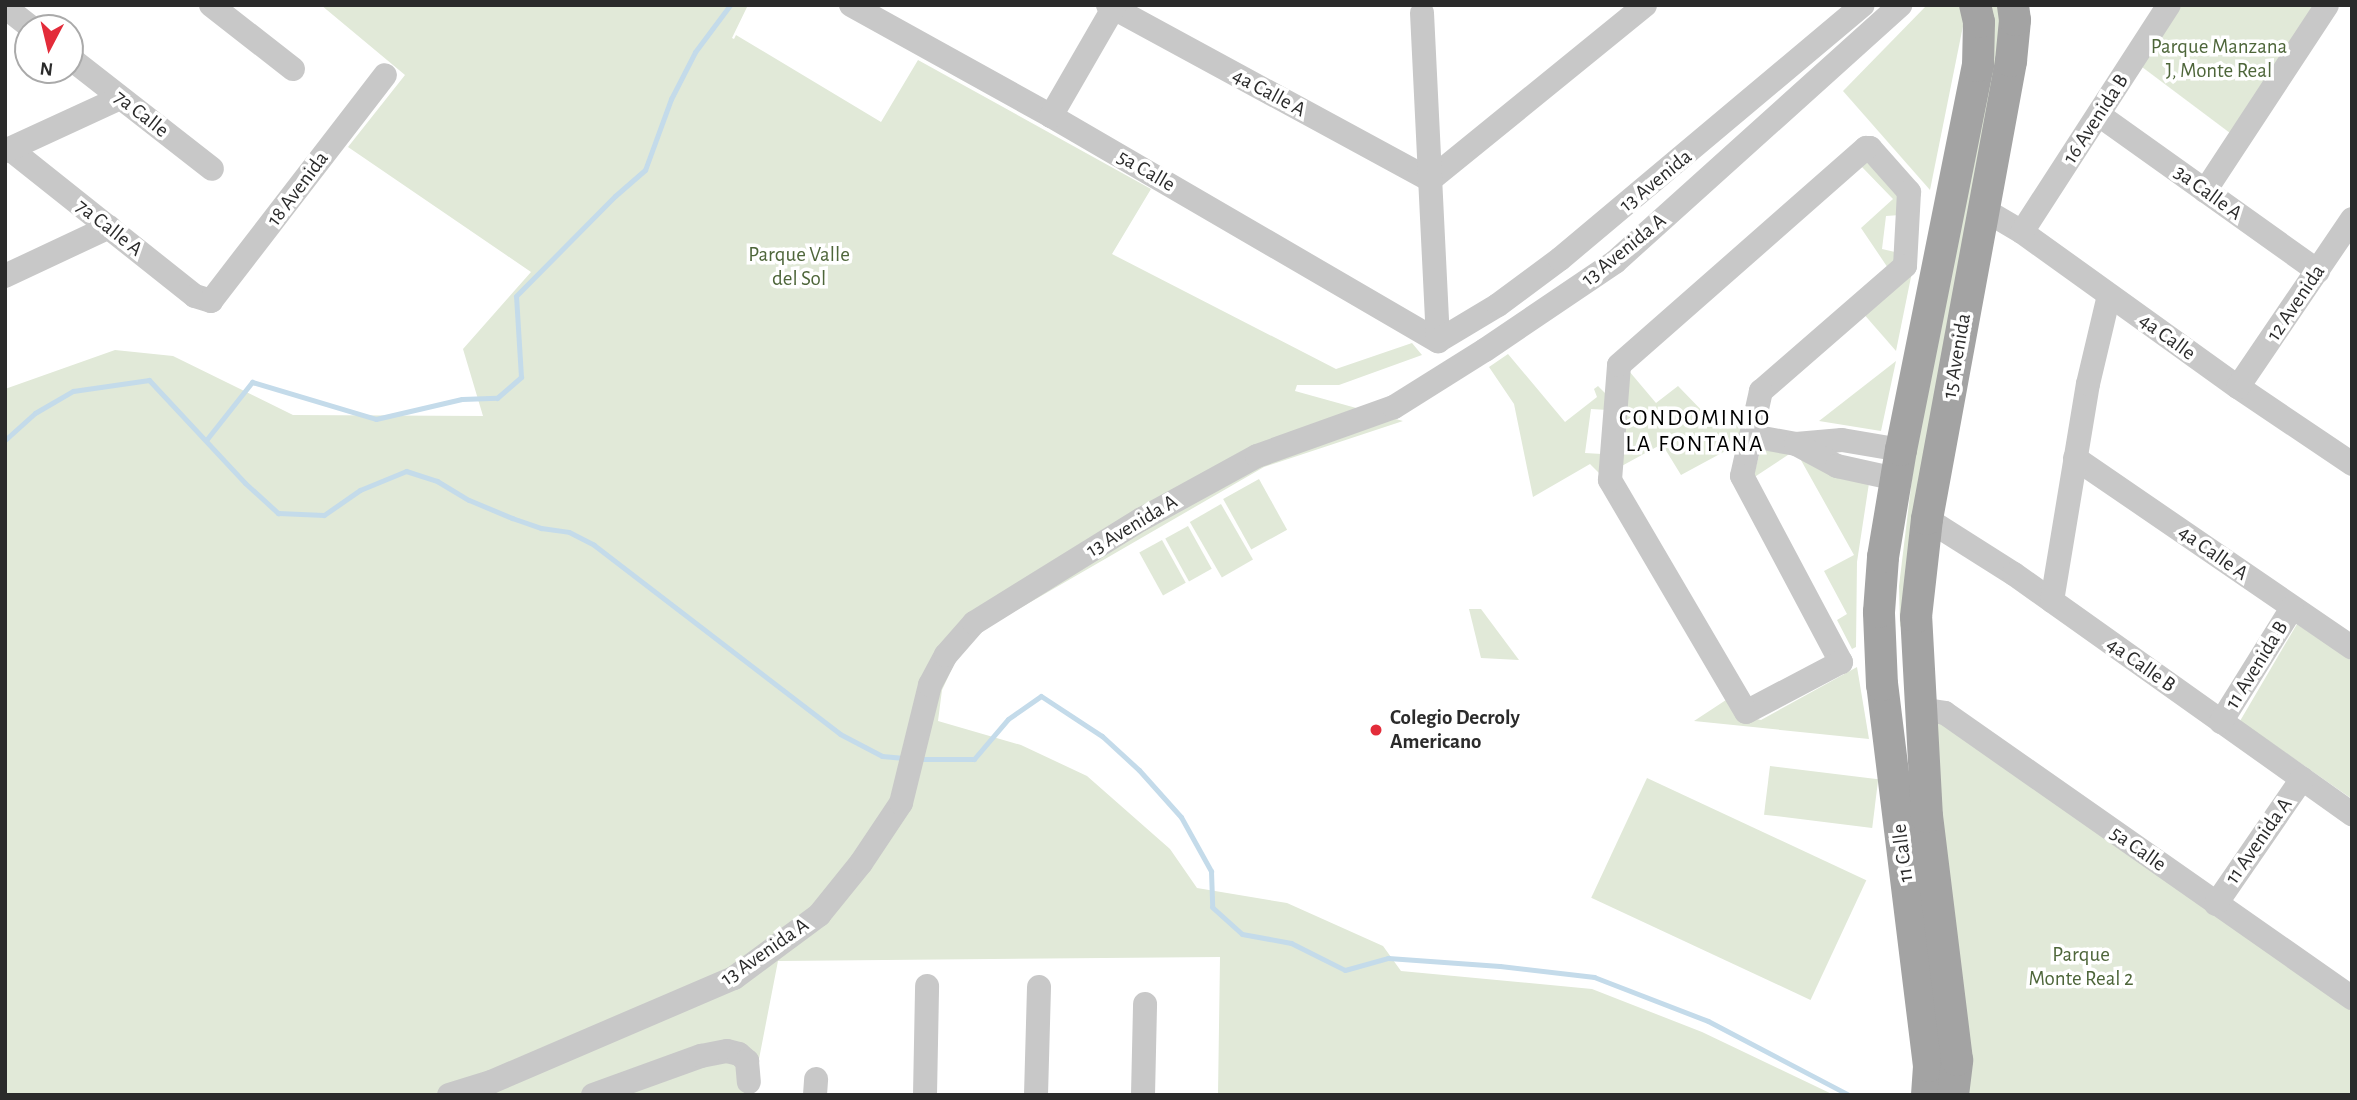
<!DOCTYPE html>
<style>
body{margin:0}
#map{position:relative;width:2357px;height:1100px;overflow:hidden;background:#fff;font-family:"Alegreya Sans",sans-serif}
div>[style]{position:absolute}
.green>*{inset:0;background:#e1e9d8;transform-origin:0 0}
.stream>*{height:5px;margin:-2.5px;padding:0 2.5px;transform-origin:2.5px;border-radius:2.5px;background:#c4dbea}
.minor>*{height:24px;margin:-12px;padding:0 12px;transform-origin:12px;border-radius:12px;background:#c8c8c8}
.major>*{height:32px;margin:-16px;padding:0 16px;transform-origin:16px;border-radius:16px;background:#a3a3a3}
.dots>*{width:19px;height:19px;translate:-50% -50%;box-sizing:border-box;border:4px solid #fff;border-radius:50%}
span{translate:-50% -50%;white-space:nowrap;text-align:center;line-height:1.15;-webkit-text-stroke:7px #fff;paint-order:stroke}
.park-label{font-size:21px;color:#4e663a}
.street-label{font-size:21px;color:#2b2b2b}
.poi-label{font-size:21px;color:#2b2b2b;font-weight:700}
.left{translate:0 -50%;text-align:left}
.neighbourhood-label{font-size:23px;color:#000;letter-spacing:2px}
.frame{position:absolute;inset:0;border:7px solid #2b2b2b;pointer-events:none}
.north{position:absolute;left:14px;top:14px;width:70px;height:70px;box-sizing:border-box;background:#fff;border:2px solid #aaa;border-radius:50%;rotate:187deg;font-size:19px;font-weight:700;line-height:28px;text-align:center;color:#2b2b2b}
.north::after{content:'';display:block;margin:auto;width:24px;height:32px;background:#e32c3a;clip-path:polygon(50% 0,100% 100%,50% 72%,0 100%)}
</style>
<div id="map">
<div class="green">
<i style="clip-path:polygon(321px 5px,748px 5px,732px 38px,734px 39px,736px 35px,881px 122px,918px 60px,1151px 189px,1112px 254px,1336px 369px,1412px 343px,1422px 355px,1339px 385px,1297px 385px,1295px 391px,1403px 421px,1264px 467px,984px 629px,956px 660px,942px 690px,938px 721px,1021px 745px,1087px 776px,1170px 849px,1197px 888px,1287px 903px,1383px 946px,1401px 971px,1592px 989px,1702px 1032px,1834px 1095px,1218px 1095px,1220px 957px,778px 961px,752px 1095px,5px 1095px,5px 389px,115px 350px,173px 356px,293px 415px,483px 416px,463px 349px,531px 272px,348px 147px,405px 75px)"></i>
<i style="clip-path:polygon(1927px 5px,1964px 5px,1965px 16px,1930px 190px,1843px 91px)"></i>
<i style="clip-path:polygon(1988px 5px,2003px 5px,1914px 661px,1900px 625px,1899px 586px,1914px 462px)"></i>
<i style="clip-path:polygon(2181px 5px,2317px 5px,2234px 136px,2142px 67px)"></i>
<i style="clip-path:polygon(1870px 160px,1903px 198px,1900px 215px,1886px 216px,1882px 249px,1895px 252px,1896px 263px,1888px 268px,1861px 228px,1893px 199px,1861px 166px)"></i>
<i style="clip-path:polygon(1912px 272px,1896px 351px,1862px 312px)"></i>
<i style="clip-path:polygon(1508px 354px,1565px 422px,1597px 397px,1594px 389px,1598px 386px,1610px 398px,1608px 410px,1591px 409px,1585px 453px,1602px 454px,1600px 474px,1590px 464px,1533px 497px,1514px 404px,1489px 367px)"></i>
<i style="clip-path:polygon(1896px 361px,1881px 431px,1819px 421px)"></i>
<i style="clip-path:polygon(1629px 371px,1656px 403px,1678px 386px,1710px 419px,1716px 415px,1726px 428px,1747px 410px,1742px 442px,1681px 475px,1662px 444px,1618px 468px)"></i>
<i style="clip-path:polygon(1761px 448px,1797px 449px,1753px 478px)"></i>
<i style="clip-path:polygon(1797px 453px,1871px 470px,1857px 562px,1856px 647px,1852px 649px,1837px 620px,1847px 614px,1824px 571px,1854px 555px)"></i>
<i style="left:1259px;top:479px;width:58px;height:41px;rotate:61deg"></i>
<i style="left:1221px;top:504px;width:64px;height:36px;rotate:60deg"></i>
<i style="left:1188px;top:526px;width:49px;height:26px;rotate:61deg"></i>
<i style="left:1162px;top:540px;width:49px;height:26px;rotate:61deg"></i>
<i style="clip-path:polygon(1469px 609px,1481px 609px,1519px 660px,1481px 658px)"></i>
<i style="clip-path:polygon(2297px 624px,2352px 661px,2352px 799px,2240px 721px)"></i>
<i style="clip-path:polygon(1857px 667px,1869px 739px,1694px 721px,1729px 698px,1742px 716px,1761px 720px)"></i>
<i style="clip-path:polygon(1931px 707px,2352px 1000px,2352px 1095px,1966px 1095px)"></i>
<i style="left:1770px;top:766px;width:109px;height:49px;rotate:7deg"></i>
<i style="left:1647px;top:778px;width:242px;height:132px;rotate:25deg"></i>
</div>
<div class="stream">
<i style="left:207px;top:439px;width:73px;rotate:-51.7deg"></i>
<i style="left:252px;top:382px;width:129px;rotate:16.6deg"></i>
<i style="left:376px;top:419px;width:88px;rotate:-13.1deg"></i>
<i style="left:462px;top:399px;width:35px;rotate:-2deg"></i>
<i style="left:497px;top:398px;width:32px;rotate:-41deg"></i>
<i style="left:521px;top:377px;width:81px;rotate:-93.5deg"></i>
<i style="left:516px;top:296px;width:141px;rotate:-45.3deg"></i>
<i style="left:615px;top:196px;width:40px;rotate:-41deg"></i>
<i style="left:645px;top:170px;width:76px;rotate:-69.9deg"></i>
<i style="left:671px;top:99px;width:53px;rotate:-62.9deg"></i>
<i style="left:695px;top:52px;width:59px;rotate:-53.3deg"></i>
<i style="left:5px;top:440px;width:40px;rotate:-42deg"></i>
<i style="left:35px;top:413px;width:44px;rotate:-30.1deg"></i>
<i style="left:73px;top:391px;width:77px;rotate:-8.2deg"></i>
<i style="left:149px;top:380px;width:141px;rotate:47deg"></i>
<i style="left:245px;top:483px;width:45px;rotate:42.3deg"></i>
<i style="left:278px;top:513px;width:46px;rotate:2.5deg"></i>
<i style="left:324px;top:515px;width:44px;rotate:-34.8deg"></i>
<i style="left:360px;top:490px;width:50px;rotate:-22.4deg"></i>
<i style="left:406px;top:471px;width:33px;rotate:18deg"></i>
<i style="left:437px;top:481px;width:37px;rotate:31deg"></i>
<i style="left:469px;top:500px;width:47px;rotate:22.7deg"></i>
<i style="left:512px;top:518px;width:31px;rotate:19deg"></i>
<i style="left:541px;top:528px;width:28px;rotate:8deg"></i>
<i style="left:569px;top:532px;width:28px;rotate:27deg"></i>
<i style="left:594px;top:545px;width:310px;rotate:37.5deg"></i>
<i style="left:840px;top:734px;width:47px;rotate:27.6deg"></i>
<i style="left:882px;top:756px;width:22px;rotate:5deg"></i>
<i style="left:917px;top:759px;width:57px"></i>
<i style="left:974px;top:759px;width:52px;rotate:-49.6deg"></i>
<i style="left:1008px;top:719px;width:40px;rotate:-34.9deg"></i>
<i style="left:1041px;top:696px;width:73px;rotate:33.3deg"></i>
<i style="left:1102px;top:736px;width:50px;rotate:42.6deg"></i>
<i style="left:1139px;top:770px;width:63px;rotate:48.2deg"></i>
<i style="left:1181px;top:817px;width:62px;rotate:60.9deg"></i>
<i style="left:1211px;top:871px;width:36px;rotate:88deg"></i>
<i style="left:1212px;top:907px;width:40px;rotate:42deg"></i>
<i style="left:1242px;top:934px;width:50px;rotate:10.4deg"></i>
<i style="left:1291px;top:943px;width:60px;rotate:26.6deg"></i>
<i style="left:1345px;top:970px;width:45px;rotate:-15.6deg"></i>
<i style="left:1388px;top:958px;width:112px;rotate:4.1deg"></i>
<i style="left:1500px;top:966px;width:95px;rotate:6.7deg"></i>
<i style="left:1594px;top:977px;width:122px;rotate:21.1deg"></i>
<i style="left:1708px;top:1021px;width:159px;rotate:27.7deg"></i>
</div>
<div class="minor">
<i style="left:211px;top:5px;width:104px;rotate:38deg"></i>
<i style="left:851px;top:5px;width:229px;rotate:29deg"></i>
<i style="left:1051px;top:116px;width:448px;rotate:30.2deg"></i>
<i style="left:1108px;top:5px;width:366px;rotate:28.5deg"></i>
<i style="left:1430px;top:180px;width:277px;rotate:-39.1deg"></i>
<i style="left:5px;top:7px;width:34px;rotate:38deg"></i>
<i style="left:1422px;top:13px;width:328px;rotate:87.2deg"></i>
<i style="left:70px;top:58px;width:180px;rotate:38deg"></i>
<i style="left:2099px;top:115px;width:269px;rotate:35.5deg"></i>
<i style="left:1051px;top:116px;width:128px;rotate:-60deg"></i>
<i style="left:1866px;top:148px;width:4px"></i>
<i style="left:1870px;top:148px;width:59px;rotate:48.4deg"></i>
<i style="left:1909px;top:192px;width:74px;rotate:93.1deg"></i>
<i style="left:1905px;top:266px;width:191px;rotate:139deg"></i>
<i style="left:1761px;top:391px;width:87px;rotate:102.6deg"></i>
<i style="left:1742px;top:476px;width:211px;rotate:62deg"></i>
<i style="left:1841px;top:662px;width:107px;rotate:152.2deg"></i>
<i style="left:1746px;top:712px;width:269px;rotate:-120.4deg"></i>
<i style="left:1610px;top:480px;width:115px;rotate:-85.5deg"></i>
<i style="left:1619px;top:365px;width:329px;rotate:-41.3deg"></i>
<i style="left:10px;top:149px;width:236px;rotate:38.5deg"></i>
<i style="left:195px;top:296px;width:17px;rotate:17deg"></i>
<i style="left:211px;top:301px;width:285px;rotate:-52.4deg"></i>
<i style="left:5px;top:151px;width:127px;rotate:-24.7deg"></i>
<i style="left:2205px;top:191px;width:222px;rotate:-56.7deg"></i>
<i style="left:1983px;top:209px;width:45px;rotate:30.5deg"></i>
<i style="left:2022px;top:232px;width:266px;rotate:35.7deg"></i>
<i style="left:2238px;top:387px;width:138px;rotate:34deg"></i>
<i style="left:2022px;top:232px;width:270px;rotate:-57.1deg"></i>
<i style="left:5px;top:276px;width:115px;rotate:-25.2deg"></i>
<i style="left:1438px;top:341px;width:70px;rotate:-31deg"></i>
<i style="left:1498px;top:305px;width:77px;rotate:-36.6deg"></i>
<i style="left:1560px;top:259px;width:395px;rotate:-40deg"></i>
<i style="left:2238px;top:387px;width:203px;rotate:-55.8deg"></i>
<i style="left:1752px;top:436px;width:45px;rotate:10.3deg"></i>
<i style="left:1796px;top:444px;width:46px;rotate:-5deg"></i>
<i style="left:1842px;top:440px;width:60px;rotate:9.6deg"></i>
<i style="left:1796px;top:444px;width:47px;rotate:28.2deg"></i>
<i style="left:1837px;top:466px;width:60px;rotate:12.4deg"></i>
<i style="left:2075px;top:458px;width:336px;rotate:34.4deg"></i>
<i style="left:1927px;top:519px;width:103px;rotate:32.3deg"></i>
<i style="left:2014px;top:574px;width:415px;rotate:35.4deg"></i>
<i style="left:2052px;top:601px;width:220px;rotate:-80.6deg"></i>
<i style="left:2088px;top:384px;width:91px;rotate:-76.7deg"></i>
<i style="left:1920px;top:709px;width:25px;rotate:9deg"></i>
<i style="left:1945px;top:713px;width:497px;rotate:35deg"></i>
<i style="left:2221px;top:722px;width:134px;rotate:-58.1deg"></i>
<i style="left:2216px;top:904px;width:152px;rotate:-55.5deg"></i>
<i style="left:449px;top:1095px;width:44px;rotate:-17.2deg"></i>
<i style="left:491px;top:1082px;width:264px;rotate:-23.2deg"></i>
<i style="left:734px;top:978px;width:106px;rotate:-36.5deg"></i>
<i style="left:819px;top:915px;width:67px;rotate:-51.1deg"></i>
<i style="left:861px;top:863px;width:72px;rotate:-56.3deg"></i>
<i style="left:901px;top:803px;width:122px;rotate:-76.2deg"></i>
<i style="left:930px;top:685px;width:34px;rotate:-62deg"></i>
<i style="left:946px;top:655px;width:43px;rotate:-48.8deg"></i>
<i style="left:974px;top:623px;width:198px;rotate:-31.8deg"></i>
<i style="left:1142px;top:519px;width:131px;rotate:-28.7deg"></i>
<i style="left:1257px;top:456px;width:145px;rotate:-19.7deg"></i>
<i style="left:1394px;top:407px;width:107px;rotate:-32.1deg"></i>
<i style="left:1485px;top:350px;width:157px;rotate:-34.1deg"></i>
<i style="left:1615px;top:262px;width:384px;rotate:-42deg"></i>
<i style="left:593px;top:1095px;width:115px;rotate:-19.9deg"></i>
<i style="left:701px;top:1056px;width:26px;rotate:-11deg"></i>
<i style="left:727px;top:1051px;width:12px;rotate:14deg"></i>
<i style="left:739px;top:1054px;width:11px;rotate:41deg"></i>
<i style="left:747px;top:1061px;width:21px;rotate:85deg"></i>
<i style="left:815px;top:1095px;width:16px;rotate:-86deg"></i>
<i style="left:925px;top:1095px;width:109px;rotate:-88.9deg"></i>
<i style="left:1036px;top:1095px;width:108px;rotate:-88.4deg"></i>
<i style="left:1143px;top:1095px;width:91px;rotate:-88.7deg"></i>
</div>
<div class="major">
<i style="left:1927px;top:1095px;width:29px;rotate:-86deg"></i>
<i style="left:1929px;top:1066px;width:384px;rotate:-97deg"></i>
<i style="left:1882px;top:685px;width:73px;rotate:-92.4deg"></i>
<i style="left:1879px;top:612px;width:55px;rotate:-85.8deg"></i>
<i style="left:1883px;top:557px;width:109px;rotate:-80.5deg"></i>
<i style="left:1901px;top:450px;width:392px;rotate:-78.7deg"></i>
<i style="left:1978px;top:66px;width:44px;rotate:-88.7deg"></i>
<i style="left:1979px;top:22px;width:17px;rotate:-103deg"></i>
<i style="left:1953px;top:1095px;width:35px;rotate:-83deg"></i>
<i style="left:1957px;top:1060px;width:245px;rotate:-97deg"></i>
<i style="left:1927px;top:817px;width:200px;rotate:-93.1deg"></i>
<i style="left:1916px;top:617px;width:99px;rotate:-83.6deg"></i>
<i style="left:1927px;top:519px;width:466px;rotate:-79.6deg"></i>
<i style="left:2011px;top:61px;width:41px;rotate:-84.4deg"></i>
<i style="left:2015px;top:20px;width:15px;rotate:-98deg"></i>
</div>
<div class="dots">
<i style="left:1376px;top:730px;background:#e32c3a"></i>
</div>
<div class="park-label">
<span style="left:2219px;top:59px">Parque Manzana<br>J, Monte Real</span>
<span style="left:799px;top:267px">Parque Valle<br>del Sol</span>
<span style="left:2081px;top:967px">Parque<br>Monte Real 2</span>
</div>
<div class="street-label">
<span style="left:1269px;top:93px;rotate:28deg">4a Calle A</span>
<span style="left:141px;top:114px;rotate:38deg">7a Calle</span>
<span style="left:2096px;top:119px;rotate:-57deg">16 Avenida B</span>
<span style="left:1146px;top:171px;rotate:30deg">5a Calle</span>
<span style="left:1656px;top:181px;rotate:-39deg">13 Avenida</span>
<span style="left:298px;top:189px;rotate:-53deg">18 Avenida</span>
<span style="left:2208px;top:193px;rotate:36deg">3a Calle A</span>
<span style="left:109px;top:228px;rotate:38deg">7a Calle A</span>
<span style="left:1624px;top:250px;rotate:-39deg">13 Avenida A</span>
<span style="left:2296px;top:303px;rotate:-56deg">12 Avenida</span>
<span style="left:2167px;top:337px;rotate:36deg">4a Calle</span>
<span style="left:1957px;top:356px;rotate:-80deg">15 Avenida</span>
<span style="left:1132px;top:526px;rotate:-31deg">13 Avenida A</span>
<span style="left:2213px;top:553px;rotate:35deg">4a Calle A</span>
<span style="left:2141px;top:665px;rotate:35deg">4a Calle B</span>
<span style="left:2257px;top:665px;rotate:-58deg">11 Avenida B</span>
<span style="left:2259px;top:841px;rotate:-55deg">11 Avenida A</span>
<span style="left:2138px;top:849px;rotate:35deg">5a Calle</span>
<span style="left:1903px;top:853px;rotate:-97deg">11 Calle</span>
<span style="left:765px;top:952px;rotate:-35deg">13 Avenida A</span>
</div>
<div class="poi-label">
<span class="left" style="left:1390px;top:730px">Colegio Decroly<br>Americano</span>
</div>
<div class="neighbourhood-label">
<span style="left:1695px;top:432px">CONDOMINIO<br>LA FONTANA</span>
</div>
<div class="frame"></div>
<div class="north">N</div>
</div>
